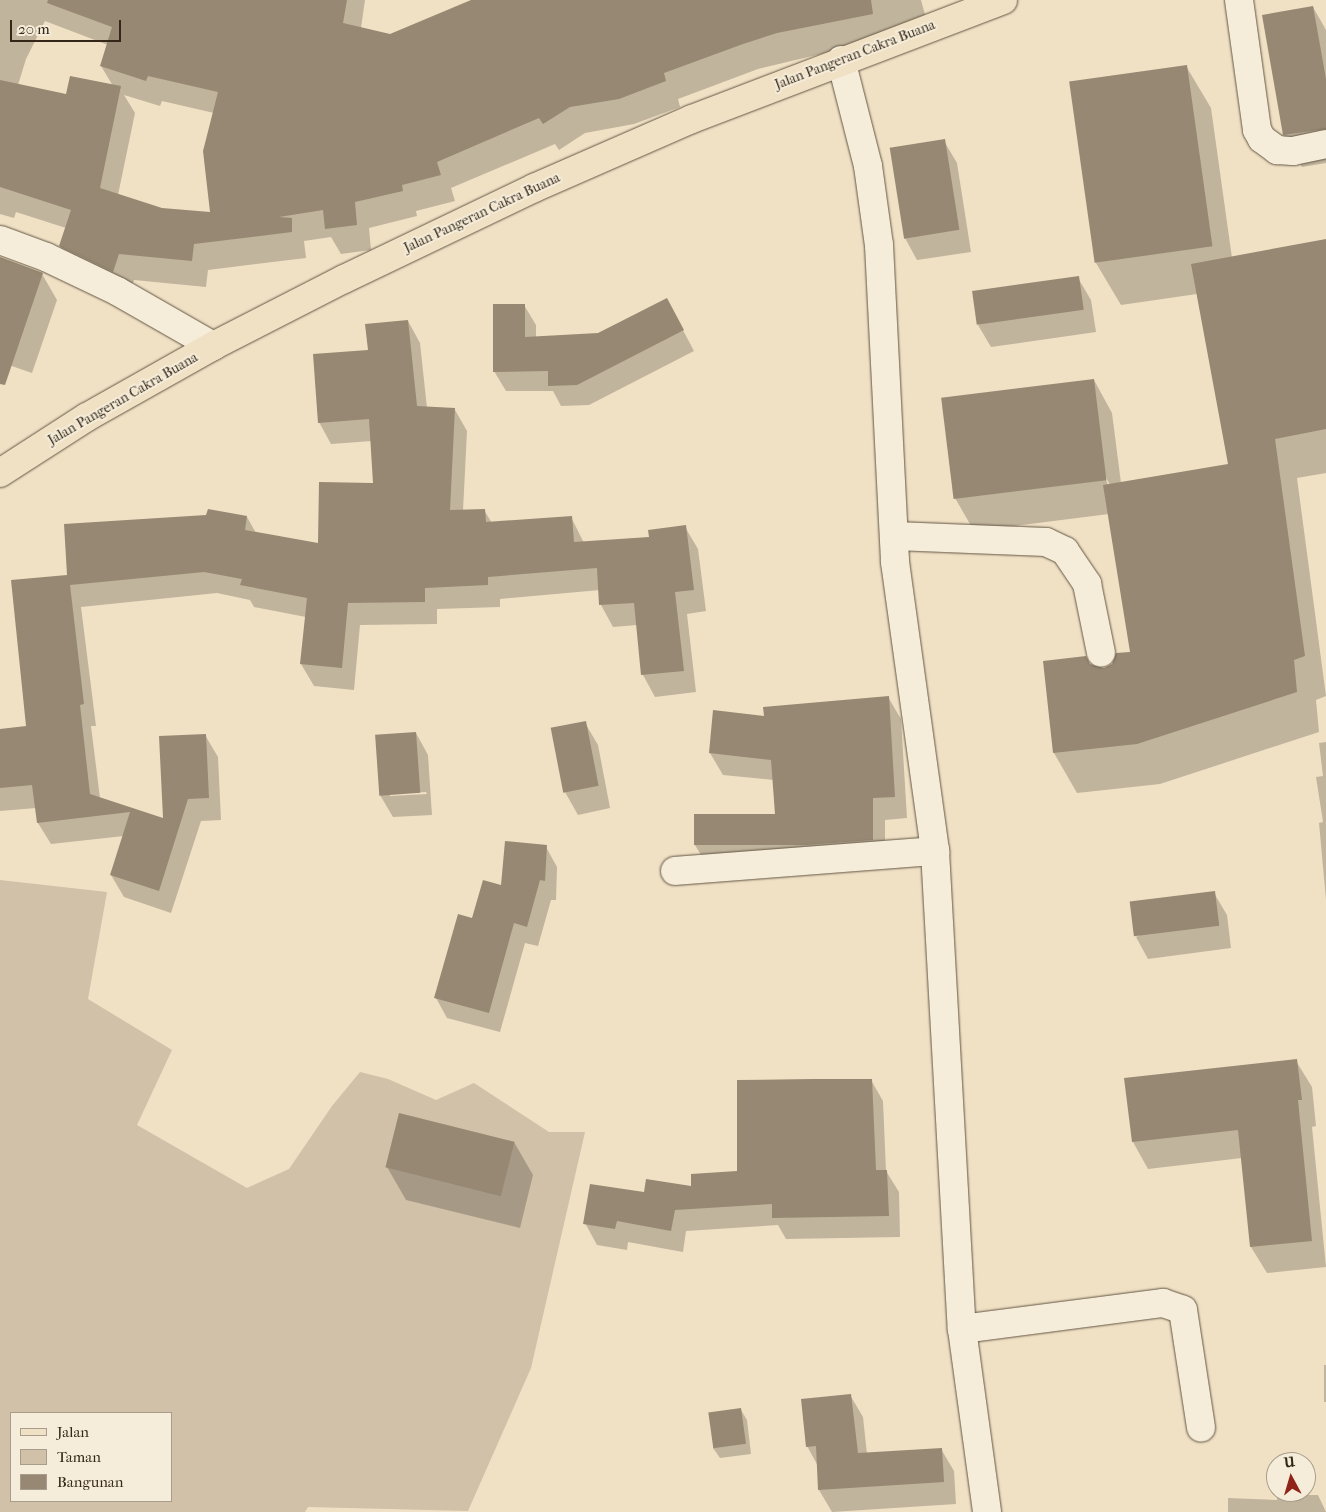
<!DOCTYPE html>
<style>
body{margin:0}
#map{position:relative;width:1326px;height:1512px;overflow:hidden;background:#f0e1c5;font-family:"IM FELL French Canon",serif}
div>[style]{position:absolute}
.green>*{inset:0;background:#d0c1a8}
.shadow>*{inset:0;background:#0003;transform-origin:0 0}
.building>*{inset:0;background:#968872;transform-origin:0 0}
.roads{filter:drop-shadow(0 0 1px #635643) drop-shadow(0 0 1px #635643)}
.minor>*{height:28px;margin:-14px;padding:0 14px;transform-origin:14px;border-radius:14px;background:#f5ecd9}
.major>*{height:28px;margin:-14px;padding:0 14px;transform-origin:14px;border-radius:14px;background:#f0e1c5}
span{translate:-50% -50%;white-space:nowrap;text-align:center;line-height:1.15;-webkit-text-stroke:4px #f5ecd9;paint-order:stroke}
.street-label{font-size:14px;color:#342718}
.legend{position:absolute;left:10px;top:1412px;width:162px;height:90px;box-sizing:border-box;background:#f5ecd9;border:1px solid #a89d8c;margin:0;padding:6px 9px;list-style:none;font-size:15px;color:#342718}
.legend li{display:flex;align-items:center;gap:10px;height:25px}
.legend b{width:25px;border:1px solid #a89d8c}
.north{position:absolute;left:1266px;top:1452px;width:50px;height:50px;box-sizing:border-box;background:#f5ecd9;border:1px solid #a89d8c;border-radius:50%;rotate:354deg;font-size:14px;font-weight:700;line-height:20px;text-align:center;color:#342718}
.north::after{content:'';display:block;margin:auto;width:18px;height:22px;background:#8f2418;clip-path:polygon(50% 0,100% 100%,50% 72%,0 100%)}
.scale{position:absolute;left:10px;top:20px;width:111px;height:22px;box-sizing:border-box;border:2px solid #342718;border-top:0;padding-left:6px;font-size:15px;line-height:18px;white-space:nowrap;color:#342718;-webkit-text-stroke:4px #f5ecd9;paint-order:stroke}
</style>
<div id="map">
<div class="green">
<i style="clip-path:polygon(evenodd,0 880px,107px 892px,88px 999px,172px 1050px,137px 1125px,247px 1188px,289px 1169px,332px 1106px,360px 1072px,388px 1079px,436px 1100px,474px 1083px,549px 1132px,585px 1132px,531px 1368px,468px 1511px,308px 1507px,305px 1512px,0 1512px,0 880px,11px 1413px,171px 1413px,171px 1501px,11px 1501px,11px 1413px)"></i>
</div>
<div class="shadow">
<i style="clip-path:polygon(evenodd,0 0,365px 0,361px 28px,391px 36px,474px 0,921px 0,926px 18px,846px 48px,758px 69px,678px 99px,680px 107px,634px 124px,585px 133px,559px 150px,555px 144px,451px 188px,455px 201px,416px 211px,417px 216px,369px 228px,371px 250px,341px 254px,331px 237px,304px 241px,306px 258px,208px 270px,206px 287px,134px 280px,128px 297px,75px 271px,60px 246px,66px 228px,16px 212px,14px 218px,0 214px,0 0,45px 21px,108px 45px,101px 66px,113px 86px,67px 96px,18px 85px,26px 59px,45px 21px,0 0,124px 95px,160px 106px,162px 101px,214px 113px,211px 213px,161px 209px,118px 195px,135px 113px,124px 95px)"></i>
<i style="clip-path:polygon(1313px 7px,1326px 30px,1326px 163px,1302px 167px,1283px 134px)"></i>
<i style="clip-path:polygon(evenodd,1186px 66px,1211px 108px,1232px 258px,1326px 241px,1326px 473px,1297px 478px,1326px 696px,1316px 700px,1319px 732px,1160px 784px,1077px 793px,1054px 753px,1044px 662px,1089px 665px,1104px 670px,1132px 653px,1109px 514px,974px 531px,955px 498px,943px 399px,1094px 380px,1112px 413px,1121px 483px,1229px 465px,1197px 294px,1121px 305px,1096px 263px,1186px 66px,1104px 474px,1110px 485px,1108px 485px,1104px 474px)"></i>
<i style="clip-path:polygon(944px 141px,957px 163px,971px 252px,917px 260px,905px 238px,891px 149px)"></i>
<i style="clip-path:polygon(0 258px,42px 274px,57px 300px,32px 373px,0 362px)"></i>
<i style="clip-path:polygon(1078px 278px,1091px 300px,1096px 332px,991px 347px,978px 325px)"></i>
<i style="clip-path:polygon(667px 300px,694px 351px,589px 405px,561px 406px,553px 391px,506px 391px,494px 371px,524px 305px,536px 325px,536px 338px,598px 334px)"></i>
<i style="clip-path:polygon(408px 321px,420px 343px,427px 408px,455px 410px,467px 431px,463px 511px,484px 510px,492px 523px,571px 517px,584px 543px,651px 538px,685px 527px,698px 549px,706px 611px,687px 614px,696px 692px,655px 697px,643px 675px,637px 625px,613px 627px,601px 605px,600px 590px,500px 599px,500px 607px,437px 609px,437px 624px,360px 625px,354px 690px,314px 686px,301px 664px,306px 617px,254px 607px,250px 600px,217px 593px,81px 607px,96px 726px,91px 726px,100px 798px,164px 819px,205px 735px,218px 757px,221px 820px,201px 821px,171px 913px,124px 897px,111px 875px,124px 836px,51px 844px,38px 823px,36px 808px,0 811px,0 730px,27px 727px,69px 576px,247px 517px,256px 533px,319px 545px,374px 484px,372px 441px,331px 444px,319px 422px,369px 351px)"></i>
<i style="clip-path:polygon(888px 697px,901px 719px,907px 818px,885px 820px,885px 862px,708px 867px,695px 845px,776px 815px,774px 780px,723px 775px,710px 753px,765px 717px)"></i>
<i style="clip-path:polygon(585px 723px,598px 745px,610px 808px,578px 815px,565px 792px)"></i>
<i style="clip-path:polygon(evenodd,416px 733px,428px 755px,432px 815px,393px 817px,380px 795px,416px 733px,426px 792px,427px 794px,390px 796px,390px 794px,426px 792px)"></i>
<i style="clip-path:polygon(1326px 742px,1326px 900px,1319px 823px,1323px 822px,1316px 777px,1323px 776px,1319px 743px)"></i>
<i style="clip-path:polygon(546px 847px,557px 867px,556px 900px,551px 900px,538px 946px,525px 943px,500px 1032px,447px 1018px,436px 998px,473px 920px)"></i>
<i style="clip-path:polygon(1214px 893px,1227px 915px,1231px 948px,1148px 959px,1136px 937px)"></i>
<i style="clip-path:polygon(1296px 1061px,1312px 1087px,1316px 1126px,1312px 1127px,1326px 1267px,1267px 1273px,1251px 1247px,1242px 1158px,1148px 1169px,1133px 1142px,1125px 1079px)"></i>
<i style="clip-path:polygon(871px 1080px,883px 1101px,886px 1171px,899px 1192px,900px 1237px,786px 1239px,778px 1225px,686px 1231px,683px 1252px,628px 1242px,627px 1250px,597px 1245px,585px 1223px,645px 1194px,693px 1187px,738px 1172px)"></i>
<i style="clip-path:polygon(514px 1142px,533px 1175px,520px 1228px,406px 1200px,387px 1167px)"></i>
<i style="left:1324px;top:1365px;width:2px;height:37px"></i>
<i style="clip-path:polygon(850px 1395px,863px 1417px,867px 1454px,941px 1449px,954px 1471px,956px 1504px,832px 1512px,819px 1490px,818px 1466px,807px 1446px)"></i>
<i style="clip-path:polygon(741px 1410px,747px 1420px,751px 1454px,720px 1458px,713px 1448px)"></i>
<i style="clip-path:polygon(1277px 1495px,1318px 1495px,1326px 1512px,1228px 1512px,1228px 1498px,1277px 1500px)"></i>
</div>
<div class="building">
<i style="clip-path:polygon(48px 0,347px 0,343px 23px,390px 34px,471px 0,871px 0,873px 14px,777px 33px,743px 44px,664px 73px,666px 81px,619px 99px,570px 107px,543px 124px,539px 118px,437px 162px,441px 175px,402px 185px,403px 191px,355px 202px,357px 225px,325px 229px,323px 210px,279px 217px,292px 218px,292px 232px,194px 244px,192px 261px,119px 254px,113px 272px,59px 246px,71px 210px,0 187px,0 80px,66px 94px,70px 76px,121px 86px,100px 188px,162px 208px,210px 212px,203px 151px,218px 92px,148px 76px,146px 81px,100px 66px,112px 27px,47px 3px)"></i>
<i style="clip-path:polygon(1313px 6px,1326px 79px,1326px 129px,1283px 135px,1262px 15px)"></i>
<i style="left:1187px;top:65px;width:183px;height:119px;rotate:82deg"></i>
<i style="left:945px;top:139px;width:92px;height:56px;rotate:81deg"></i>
<i style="clip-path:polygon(1326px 239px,1326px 429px,1275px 439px,1305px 656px,1294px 660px,1297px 692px,1137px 744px,1053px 753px,1043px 661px,1086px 656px,1090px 664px,1104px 668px,1112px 664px,1116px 653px,1130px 652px,1103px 485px,1228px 464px,1191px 264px)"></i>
<i style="clip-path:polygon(0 257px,43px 273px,5px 385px,0 384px)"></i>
<i style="left:1079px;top:276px;width:34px;height:108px;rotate:82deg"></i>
<i style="clip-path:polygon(667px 298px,684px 330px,577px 385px,548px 386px,548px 371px,493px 372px,493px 304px,525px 304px,525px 337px,598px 333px)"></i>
<i style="clip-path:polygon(408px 320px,417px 406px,455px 408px,450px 510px,485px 509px,486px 522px,572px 516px,574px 542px,649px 537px,648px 530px,686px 525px,694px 590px,675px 592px,684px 671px,641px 675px,634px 603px,599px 605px,597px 568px,488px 577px,488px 585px,425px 588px,425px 602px,348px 603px,342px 668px,300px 664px,307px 598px,240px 585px,242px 579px,204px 572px,70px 585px,84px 704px,80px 705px,90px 794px,163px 818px,159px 736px,206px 734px,209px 798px,188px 799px,159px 891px,110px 875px,130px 812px,37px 823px,32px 785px,0 788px,0 729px,26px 726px,11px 580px,67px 575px,64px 524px,206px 515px,208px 509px,247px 516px,245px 530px,318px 543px,319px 482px,373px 483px,369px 419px,318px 423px,313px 354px,368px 350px,365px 324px)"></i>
<i style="left:1094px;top:379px;width:102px;height:154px;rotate:83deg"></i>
<i style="clip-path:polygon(889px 696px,895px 797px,873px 798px,873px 840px,806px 845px,694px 845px,694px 814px,775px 814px,771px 760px,709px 753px,713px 710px,764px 716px,763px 707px)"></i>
<i style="left:586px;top:721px;width:66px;height:36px;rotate:79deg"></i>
<i style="left:416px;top:732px;width:61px;height:41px;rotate:86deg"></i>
<i style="clip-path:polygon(505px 841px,547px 845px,545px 881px,540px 880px,527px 927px,514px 923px,489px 1013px,434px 998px,458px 914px,472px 918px,483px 880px,501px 885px)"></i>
<i style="left:1215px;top:891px;width:35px;height:86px;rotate:83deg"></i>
<i style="clip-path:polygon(1297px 1059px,1302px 1100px,1298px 1100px,1312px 1241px,1250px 1247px,1238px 1130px,1132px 1142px,1124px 1078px)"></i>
<i style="clip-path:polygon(813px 1079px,872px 1079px,876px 1170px,887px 1170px,889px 1216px,772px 1218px,772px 1204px,675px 1210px,671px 1231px,617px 1221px,615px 1229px,583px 1224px,590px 1184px,644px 1192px,646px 1179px,691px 1186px,691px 1174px,737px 1171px,737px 1080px)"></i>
<i style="left:399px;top:1113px;width:119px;height:56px;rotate:14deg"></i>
<i style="clip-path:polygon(851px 1394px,858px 1453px,942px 1448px,944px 1482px,818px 1490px,816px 1446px,806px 1447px,801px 1399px)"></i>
<i style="left:741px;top:1408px;width:36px;height:33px;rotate:82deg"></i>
</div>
<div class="roads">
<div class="minor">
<i style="left:1239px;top:0;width:131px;rotate:82.1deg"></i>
<i style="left:1257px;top:130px;width:10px;rotate:61deg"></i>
<i style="left:1262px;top:139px;width:19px;rotate:36deg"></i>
<i style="left:1277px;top:150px;width:16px;rotate:4deg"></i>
<i style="left:1293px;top:151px;width:34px;rotate:-12deg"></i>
<i style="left:841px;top:60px;width:109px;rotate:75.7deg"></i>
<i style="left:868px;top:166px;width:80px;rotate:82.1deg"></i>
<i style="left:879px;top:245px;width:317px;rotate:87.1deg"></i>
<i style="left:895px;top:562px;width:292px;rotate:82.1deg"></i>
<i style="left:935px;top:851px;width:479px;rotate:86.8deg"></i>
<i style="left:962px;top:1329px;width:185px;rotate:82.2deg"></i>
<i style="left:0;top:240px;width:49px;rotate:20.3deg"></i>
<i style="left:46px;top:257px;width:79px;rotate:25.6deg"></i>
<i style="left:117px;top:291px;width:111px;rotate:29.8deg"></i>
<i style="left:895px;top:536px;width:151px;rotate:2.3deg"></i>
<i style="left:1046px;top:542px;width:21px;rotate:25deg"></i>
<i style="left:1065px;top:551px;width:40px;rotate:56deg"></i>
<i style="left:1087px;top:584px;width:70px;rotate:78.5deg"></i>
<i style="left:675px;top:871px;width:261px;rotate:-4.4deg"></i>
<i style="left:962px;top:1329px;width:203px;rotate:-7.4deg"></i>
<i style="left:1163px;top:1303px;width:21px;rotate:19deg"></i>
<i style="left:1183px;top:1310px;width:119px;rotate:81.3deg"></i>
</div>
<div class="major">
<i style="left:0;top:473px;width:103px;rotate:-32.8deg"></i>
<i style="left:87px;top:417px;width:145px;rotate:-29.4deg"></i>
<i style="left:213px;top:346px;width:147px;rotate:-27.1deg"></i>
<i style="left:344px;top:279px;width:211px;rotate:-25.6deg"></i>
<i style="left:534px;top:188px;width:172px;rotate:-23.6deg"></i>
<i style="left:692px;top:119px;width:333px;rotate:-20.9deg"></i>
</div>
</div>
<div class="street-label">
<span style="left:855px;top:55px;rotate:-21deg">Jalan Pangeran Cakra Buana</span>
<span style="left:482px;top:213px;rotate:-25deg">Jalan Pangeran Cakra Buana</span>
<span style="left:123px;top:399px;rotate:-30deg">Jalan Pangeran Cakra Buana</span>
</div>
<ul class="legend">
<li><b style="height:6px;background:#f0e1c5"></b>Jalan</li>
<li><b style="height:14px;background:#d0c1a8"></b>Taman</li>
<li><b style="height:14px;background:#968872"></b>Bangunan</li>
</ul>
<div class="north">U</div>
<div class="scale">20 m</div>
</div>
